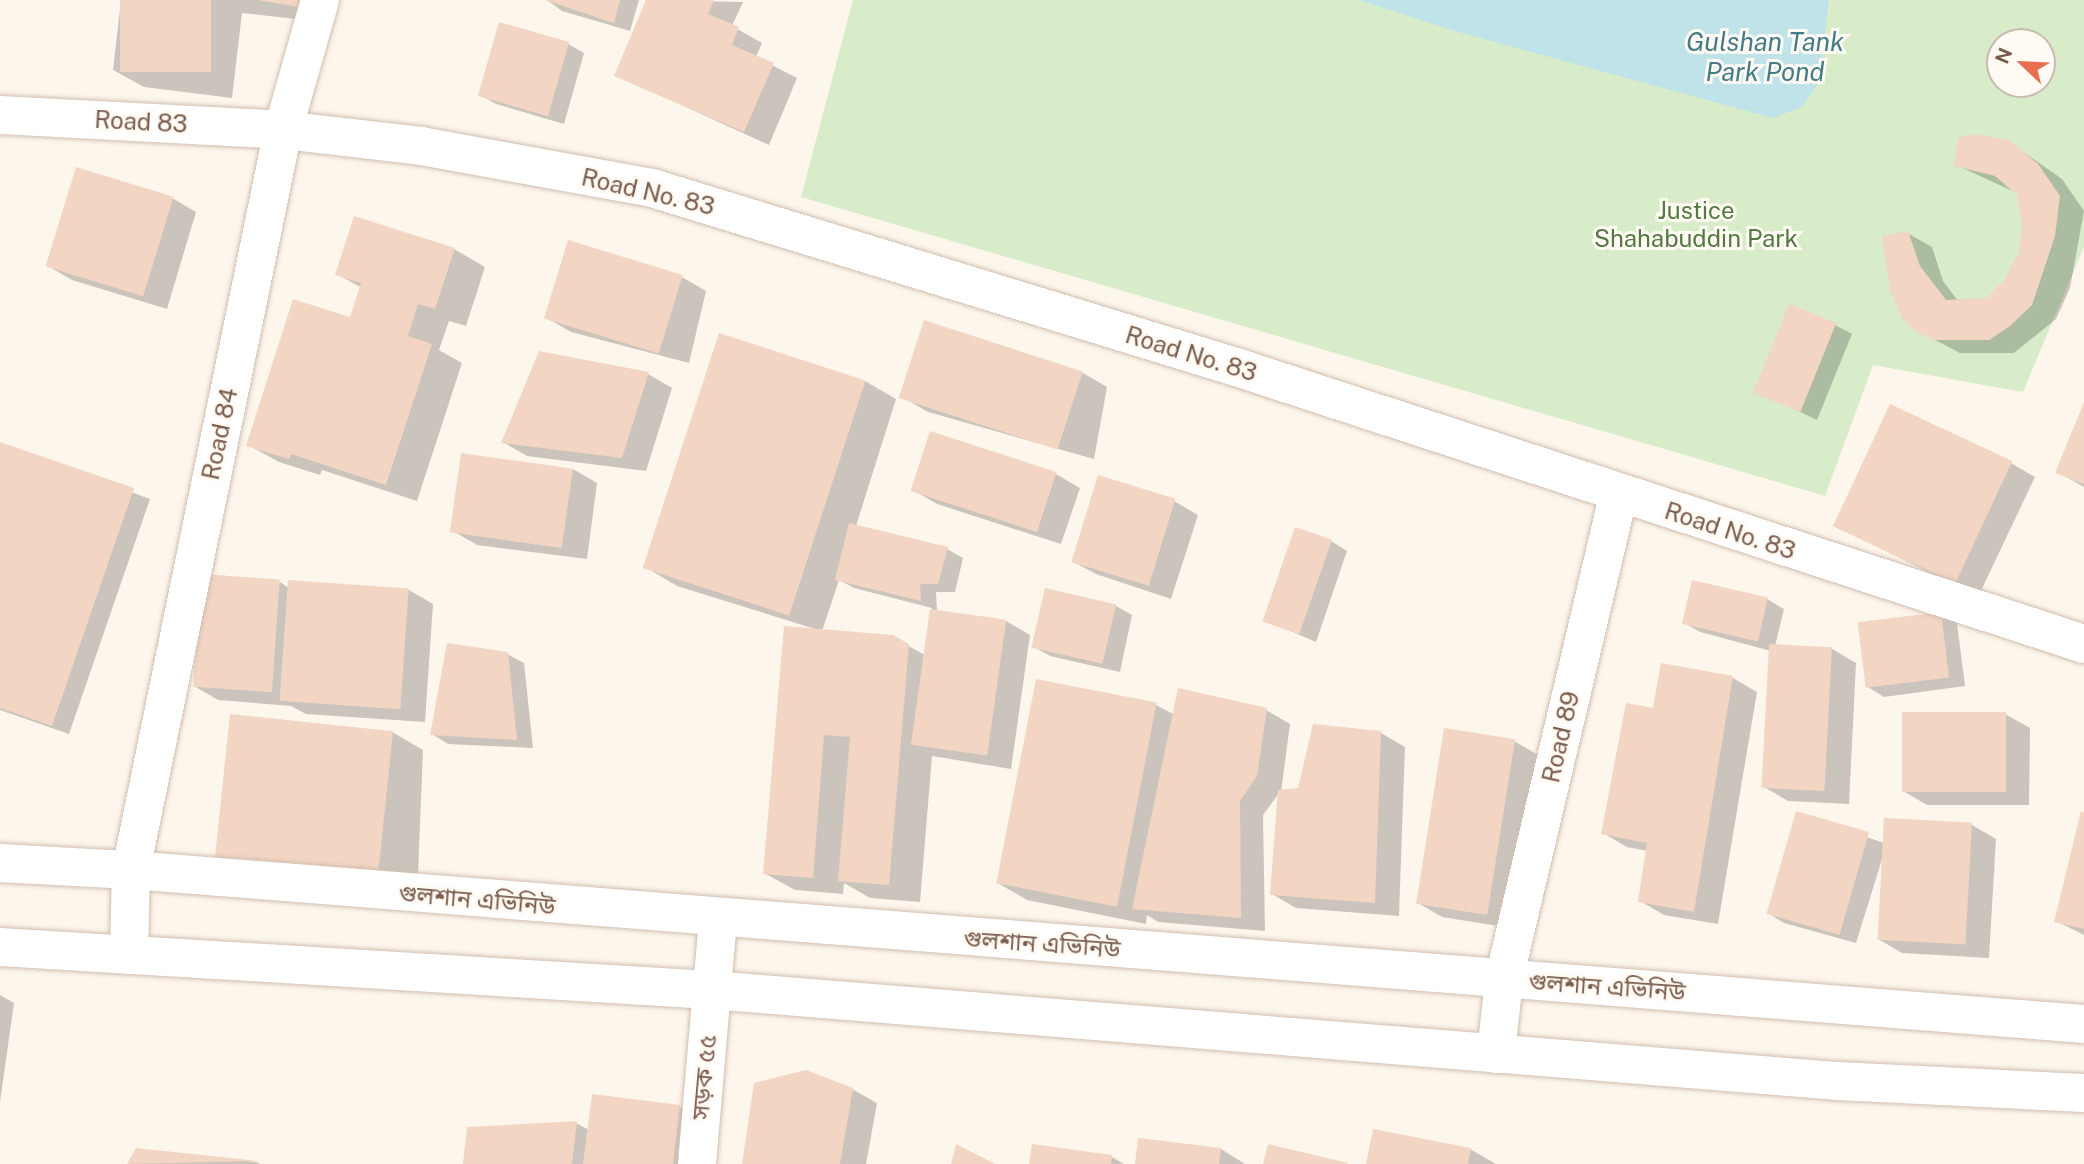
<!DOCTYPE html>
<meta charset="utf-8">
<style>
body{margin:0}
#map{position:relative;width:2084px;height:1164px;overflow:hidden;background:#fdf6ec;font-family:"Public Sans","Noto Sans Bengali",sans-serif}
div>[style]{position:absolute}
.green>*{inset:0;background:#d8ecc9}
.water>*{inset:0;background:#bfe3e8}
.shadow>*{inset:0;background:#0003}
.building>*{inset:0;background:#f3d5c3;transform-origin:0 0}
.roads{filter:drop-shadow(0 0 2px #d1beb0) drop-shadow(0 0 2px #d1beb0)}
.minor>*{height:38px;margin:-19px;padding:0 19px;transform-origin:19px;border-radius:19px;background:#fff}
span{translate:-50% -50%;white-space:nowrap;text-align:center;line-height:1.15;-webkit-text-stroke:6px #fffaf3;paint-order:stroke}
.street-label{font-size:24px;color:#7a5c4d}
.park-label{font-size:24px;color:#537a41}
.water-label{font-size:26px;color:#437c86;font-style:italic}
.north{position:absolute;left:1986px;top:28px;width:70px;height:70px;box-sizing:border-box;background:#fffaf3;border:2px solid #cabbb1;border-radius:50%;rotate:293deg;font-size:19px;font-weight:700;line-height:28px;text-align:center;color:#7a5c4d}
.north::after{content:'';display:block;margin:auto;width:24px;height:32px;background:#e76f51;clip-path:polygon(50% 0,100% 100%,50% 72%,0 100%)}
</style>
<div id="map">
<div class="green">
<i style="clip-path:polygon(evenodd,853px 0,2084px 0,2084px 247px,2023px 392px,1873px 365px,1825px 496px,801px 197px,853px 0,2000px 42px,2042px 42px,2042px 84px,2000px 84px,2000px 42px)"></i>
</div>
<div class="water">
<i style="clip-path:polygon(1359px 0,1829px 0,1819px 83px,1802px 107px,1773px 118px,1458px 32px)"></i>
</div>
<div class="shadow">
<i style="clip-path:polygon(121px 0,333px 0,330px 23px,242px 13px,232px 98px,144px 87px,113px 70px)"></i>
<i style="clip-path:polygon(547px 0,639px 0,630px 31px,562px 11px)"></i>
<i style="clip-path:polygon(648px 0,743px 2px,732px 26px,762px 43px,756px 57px,797px 78px,769px 145px,616px 75px)"></i>
<i style="clip-path:polygon(568px 44px,584px 53px,564px 124px,496px 104px,480px 95px)"></i>
<i style="clip-path:polygon(2009px 142px,2062px 179px,2084px 211px,2070px 288px,2056px 319px,2014px 353px,1960px 353px,1916px 330px,1907px 233px,1932px 247px,1943px 281px,1958px 301px,1987px 299px,2007px 280px,2021px 253px,2024px 225px,2019px 194px,1956px 165px)"></i>
<i style="clip-path:polygon(172px 198px,196px 212px,167px 309px,72px 280px,48px 266px)"></i>
<i style="clip-path:polygon(454px 249px,485px 267px,466px 326px,449px 321px,439px 350px,462px 363px,417px 501px,322px 470px,320px 475px,279px 462px,248px 445px,351px 319px,362px 288px,337px 274px)"></i>
<i style="clip-path:polygon(682px 277px,706px 291px,689px 363px,571px 332px,547px 318px)"></i>
<i style="clip-path:polygon(1835px 325px,1852px 334px,1817px 420px,1762px 394px)"></i>
<i style="clip-path:polygon(1083px 373px,1107px 387px,1094px 459px,928px 412px,904px 398px)"></i>
<i style="clip-path:polygon(648px 374px,672px 388px,646px 471px,527px 456px,503px 442px)"></i>
<i style="clip-path:polygon(evenodd,865px 381px,896px 399px,856px 526px,947px 549px,963px 558px,955px 592px,936px 592px,937px 611px,1006px 621px,1030px 635px,1011px 769px,932px 756px,920px 902px,870px 898px,844px 883px,843px 894px,795px 890px,764px 873px,815px 629px,677px 586px,647px 568px,865px 381px,839px 580px,854px 588px,932px 608px,925px 655px,892px 637px,822px 631px,839px 580px)"></i>
<i style="clip-path:polygon(2084px 406px,2084px 487px,2058px 472px)"></i>
<i style="clip-path:polygon(0 444px,150px 499px,69px 734px,0 710px)"></i>
<i style="clip-path:polygon(2011px 463px,2035px 477px,1978px 597px,1834px 525px)"></i>
<i style="clip-path:polygon(573px 469px,597px 483px,587px 559px,477px 545px,453px 531px)"></i>
<i style="clip-path:polygon(1056px 474px,1080px 488px,1061px 544px,937px 504px,913px 490px)"></i>
<i style="clip-path:polygon(1174px 501px,1198px 515px,1171px 599px,1096px 574px,1072px 561px)"></i>
<i style="clip-path:polygon(1331px 541px,1347px 551px,1316px 642px,1265px 620px)"></i>
<i style="clip-path:polygon(280px 582px,289px 588px,409px 590px,433px 604px,425px 722px,306px 714px,291px 706px,218px 700px,194px 686px)"></i>
<i style="clip-path:polygon(1047px 590px,1116px 606px,1132px 615px,1120px 672px,1050px 656px,1034px 647px)"></i>
<i style="clip-path:polygon(1767px 599px,1784px 609px,1775px 646px,1832px 649px,1856px 663px,1849px 804px,1788px 801px,1764px 787px,1771px 651px,1700px 632px,1684px 623px)"></i>
<i style="clip-path:polygon(1940px 613px,1957px 623px,1965px 686px,1884px 697px,1868px 687px)"></i>
<i style="clip-path:polygon(507px 654px,524px 663px,533px 748px,448px 744px,432px 734px)"></i>
<i style="clip-path:polygon(1733px 678px,1757px 692px,1718px 924px,1664px 915px,1640px 901px,1648px 851px,1627px 847px,1603px 833px,1655px 710px)"></i>
<i style="clip-path:polygon(1156px 705px,1175px 715px,1266px 710px,1290px 724px,1281px 792px,1299px 790px,1314px 726px,1381px 733px,1405px 747px,1399px 916px,1296px 908px,1272px 894px,1280px 792px,1263px 815px,1265px 931px,1158px 922px,1147px 915px,1146px 924px,1027px 900px,996px 882px)"></i>
<i style="clip-path:polygon(2005px 714px,2030px 728px,2029px 805px,1927px 805px,1903px 791px)"></i>
<i style="clip-path:polygon(392px 732px,423px 750px,417px 900px,257px 884px)"></i>
<i style="clip-path:polygon(1514px 741px,1538px 755px,1511px 928px,1442px 917px,1418px 903px)"></i>
<i style="clip-path:polygon(1797px 813px,1884px 843px,1972px 825px,1996px 839px,1989px 958px,1902px 953px,1878px 939px,1883px 856px,1856px 943px,1784px 923px,1768px 913px)"></i>
<i style="clip-path:polygon(2084px 814px,2084px 935px,2056px 921px)"></i>
<i style="clip-path:polygon(0 995px,14px 1003px,0 1102px)"></i>
<i style="clip-path:polygon(852px 1089px,877px 1103px,866px 1164px,744px 1164px)"></i>
<i style="clip-path:polygon(680px 1107px,704px 1121px,698px 1164px,465px 1164px,576px 1123px,589px 1130px)"></i>
<i style="clip-path:polygon(1033px 1146px,1112px 1157px,1124px 1164px,1031px 1164px)"></i>
<i style="clip-path:polygon(1221px 1149px,1245px 1164px,1136px 1164px)"></i>
<i style="clip-path:polygon(1470px 1149px,1496px 1164px,1368px 1164px)"></i>
<i style="clip-path:polygon(137px 1150px,257px 1162px,260px 1164px,129px 1164px)"></i>
</div>
<div class="building">
<i style="left:120px;top:0;width:91px;height:72px"></i>
<i style="clip-path:polygon(258px 0,300px 0,299px 7px)"></i>
<i style="clip-path:polygon(545px 0,620px 0,614px 23px)"></i>
<i style="clip-path:polygon(646px 0,714px 0,708px 14px,739px 27px,732px 45px,774px 63px,744px 132px,614px 76px)"></i>
<i style="left:499px;top:22px;width:73px;height:77px;rotate:16deg"></i>
<i style="clip-path:polygon(1974px 134px,2009px 140px,2038px 164px,2060px 196px,2055px 236px,2032px 305px,2010px 326px,1989px 340px,1934px 340px,1915px 331px,1902px 318px,1890px 290px,1882px 236px,1908px 231px,1920px 266px,1946px 300px,1986px 298px,2005px 279px,2019px 252px,2022px 225px,2017px 195px,1995px 176px,1954px 166px,1958px 138px)"></i>
<i style="left:76px;top:167px;width:102px;height:104px;rotate:17deg"></i>
<i style="clip-path:polygon(354px 216px,455px 248px,435px 309px,418px 304px,408px 336px,432px 344px,386px 485px,291px 454px,289px 459px,246px 446px,293px 299px,350px 317px,361px 283px,335px 275px)"></i>
<i style="left:568px;top:240px;width:120px;height:82px;rotate:17deg"></i>
<i style="left:1789px;top:304px;width:51px;height:96px;rotate:22deg"></i>
<i style="left:924px;top:320px;width:167px;height:82px;rotate:18deg"></i>
<i style="left:719px;top:333px;width:154px;height:247px;rotate:18deg"></i>
<i style="clip-path:polygon(539px 351px,649px 372px,622px 458px,501px 443px)"></i>
<i style="clip-path:polygon(2084px 402px,2084px 484px,2055px 473px)"></i>
<i style="left:1890px;top:404px;width:135px;height:135px;rotate:25deg"></i>
<i style="left:930px;top:431px;width:133px;height:63px;rotate:18deg"></i>
<i style="clip-path:polygon(0 442px,134px 488px,52px 726px,0 708px)"></i>
<i style="left:461px;top:453px;width:113px;height:80px;rotate:8deg"></i>
<i style="left:1098px;top:475px;width:81px;height:91px;rotate:17deg"></i>
<i style="clip-path:polygon(849px 523px,948px 547px,938px 584px,920px 584px,921px 601px,835px 580px)"></i>
<i style="left:1295px;top:527px;width:39px;height:100px;rotate:19deg"></i>
<i style="left:201px;top:574px;width:79px;height:113px;rotate:4deg"></i>
<i style="left:288px;top:580px;width:121px;height:121px;rotate:4deg"></i>
<i style="left:1692px;top:580px;width:78px;height:45px;rotate:13deg"></i>
<i style="left:1045px;top:588px;width:73px;height:61px;rotate:13deg"></i>
<i style="left:930px;top:609px;width:77px;height:137px;rotate:8deg"></i>
<i style="left:1941px;top:612px;width:66px;height:84px;rotate:83deg"></i>
<i style="clip-path:polygon(784px 626px,893px 635px,909px 644px,889px 885px,838px 881px,850px 737px,824px 735px,813px 878px,763px 874px)"></i>
<i style="clip-path:polygon(447px 643px,508px 652px,517px 740px,430px 735px)"></i>
<i style="left:1769px;top:644px;width:63px;height:144px;rotate:3deg"></i>
<i style="clip-path:polygon(1661px 663px,1733px 676px,1694px 912px,1638px 902px,1647px 843px,1601px 834px,1626px 703px,1653px 708px)"></i>
<i style="left:1036px;top:679px;width:123px;height:208px;rotate:11deg"></i>
<i style="clip-path:polygon(1178px 688px,1267px 708px,1257px 776px,1240px 801px,1241px 918px,1132px 909px)"></i>
<i style="left:1902px;top:712px;width:104px;height:80px"></i>
<i style="left:230px;top:714px;width:164px;height:153px;rotate:6deg"></i>
<i style="clip-path:polygon(1313px 724px,1381px 731px,1375px 903px,1270px 895px,1278px 790px,1298px 788px)"></i>
<i style="left:1444px;top:728px;width:72px;height:178px;rotate:9deg"></i>
<i style="left:1796px;top:811px;width:76px;height:107px;rotate:16deg"></i>
<i style="clip-path:polygon(2081px 811px,2084px 812px,2084px 929px,2054px 922px)"></i>
<i style="left:1884px;top:818px;width:88px;height:122px;rotate:3deg"></i>
<i style="clip-path:polygon(806px 1070px,853px 1088px,840px 1164px,742px 1164px,754px 1083px)"></i>
<i style="clip-path:polygon(592px 1094px,680px 1105px,673px 1164px,583px 1164px)"></i>
<i style="clip-path:polygon(577px 1121px,572px 1164px,463px 1164px,467px 1127px)"></i>
<i style="clip-path:polygon(1373px 1129px,1471px 1148px,1468px 1164px,1366px 1164px)"></i>
<i style="clip-path:polygon(1138px 1138px,1221px 1148px,1219px 1164px,1135px 1164px)"></i>
<i style="clip-path:polygon(956px 1144px,995px 1164px,951px 1164px)"></i>
<i style="clip-path:polygon(1032px 1144px,1112px 1155px,1111px 1164px,1029px 1164px)"></i>
<i style="clip-path:polygon(1268px 1144px,1348px 1163px,1347px 1164px,1263px 1164px)"></i>
<i style="clip-path:polygon(136px 1148px,258px 1161px,127px 1164px)"></i>
</div>
<div class="roads">
<div class="minor">
<i style="left:0;top:115px;width:283px;rotate:3deg"></i>
<i style="left:283px;top:130px;width:139px;rotate:6.6deg"></i>
<i style="left:421px;top:146px;width:235px;rotate:10.3deg"></i>
<i style="left:652px;top:188px;width:611px;rotate:17.04deg"></i>
<i style="left:1236px;top:367px;width:892px;rotate:18.09deg"></i>
<i style="left:0;top:863px;width:131px;rotate:3.1deg"></i>
<i style="left:131px;top:870px;width:1959px;rotate:4.51deg"></i>
<i style="left:0;top:947px;width:712px;rotate:3.46deg"></i>
<i style="left:711px;top:990px;width:1131px;rotate:4.62deg"></i>
<i style="left:1838px;top:1081px;width:246px;rotate:2.8deg"></i>
<i style="left:129px;top:955px;width:85px;rotate:-88.7deg"></i>
<i style="left:131px;top:870px;width:755px;rotate:-78.39deg"></i>
<i style="left:283px;top:130px;width:135px;rotate:-74.1deg"></i>
<i style="left:1496px;top:1054px;width:75px;rotate:-83.9deg"></i>
<i style="left:1504px;top:979px;width:497px;rotate:-76.7deg"></i>
<i style="left:697px;top:1164px;width:246px;rotate:-85.1deg"></i>
</div>
</div>
<div class="street-label">
<span style="left:141px;top:122px;rotate:3deg">Road 83</span>
<span style="left:648px;top:192px;rotate:13deg">Road No. 83</span>
<span style="left:1191px;top:354px;rotate:17deg">Road No. 83</span>
<span style="left:220px;top:434px;rotate:-78deg">Road 84</span>
<span style="left:1730px;top:531px;rotate:18deg">Road No. 83</span>
<span style="left:1561px;top:737px;rotate:-77deg">Road 89</span>
<span style="left:477px;top:900px;rotate:5deg">গুলশান এভিনিউ</span>
<span style="left:1042px;top:944px;rotate:4deg">গুলশান এভিনিউ</span>
<span style="left:1607px;top:987px;rotate:4deg">গুলশান এভিনিউ</span>
<span style="left:704px;top:1077px;rotate:-85deg">সড়ক ৫৫</span>
</div>
<div class="park-label">
<span style="left:1696px;top:225px">Justice<br>Shahabuddin Park</span>
</div>
<div class="water-label">
<span style="left:1765px;top:57px">Gulshan Tank<br>Park Pond</span>
</div>
<div class="north">N</div>
</div>
